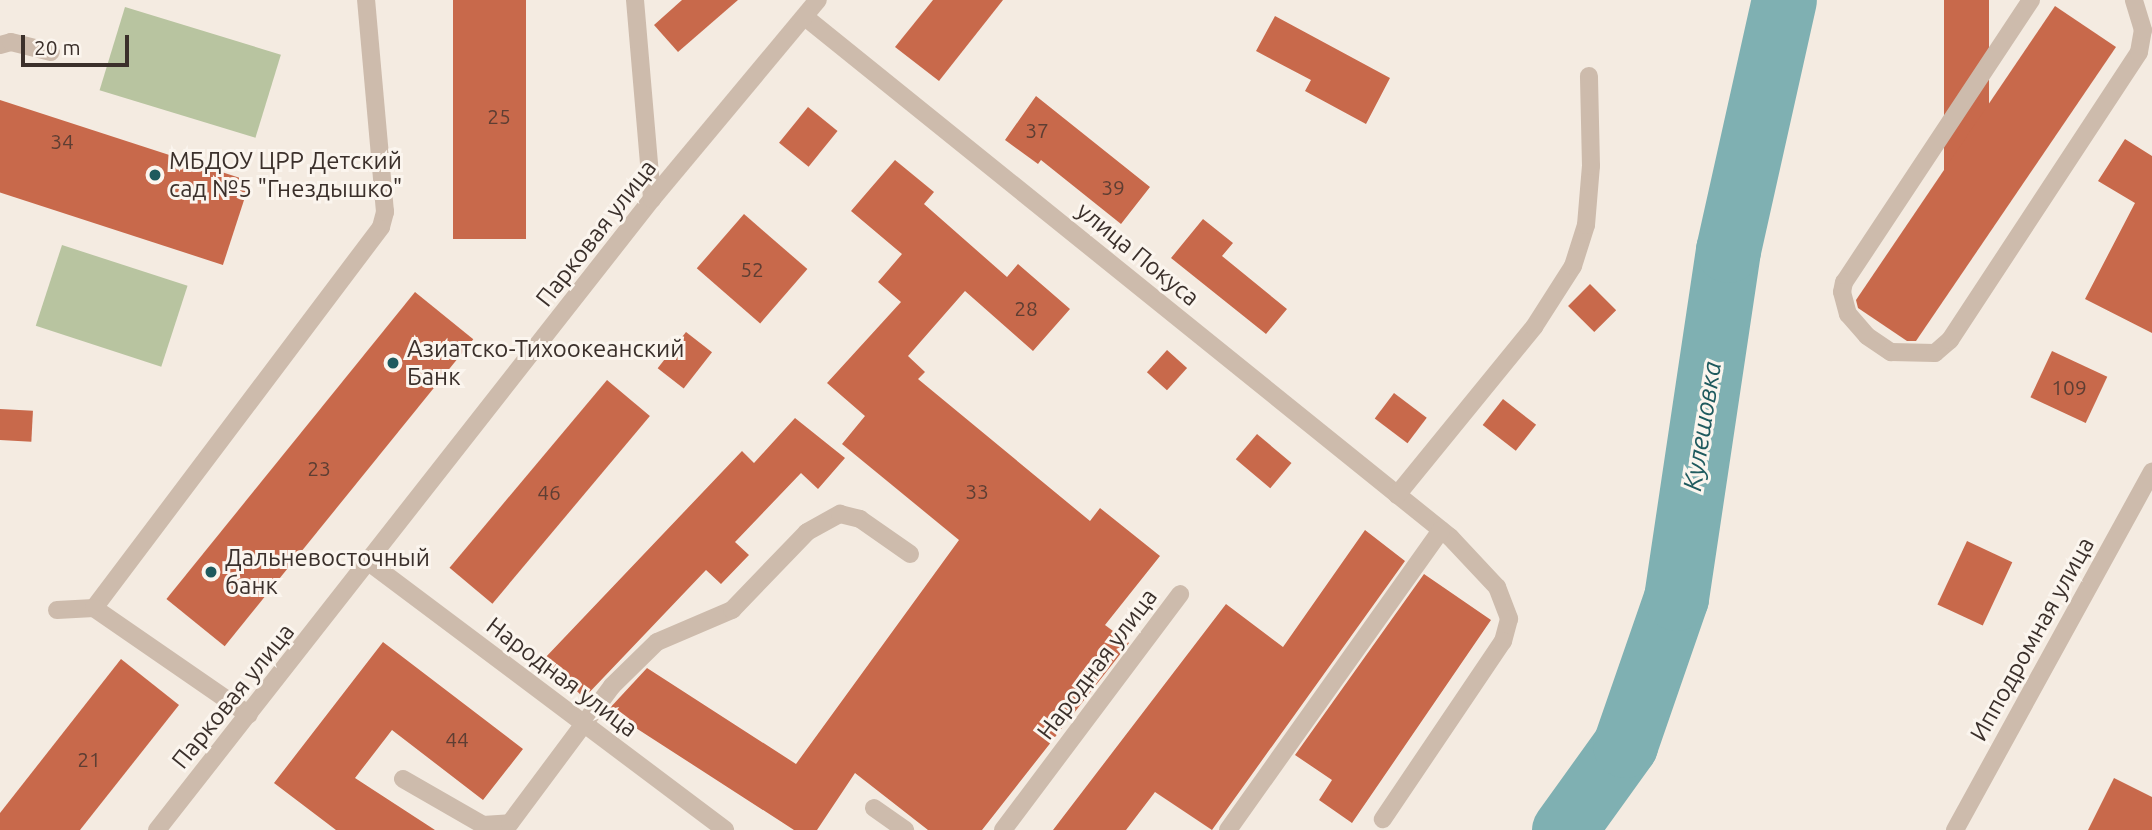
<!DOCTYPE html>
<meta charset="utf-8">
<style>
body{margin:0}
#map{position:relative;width:2152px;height:830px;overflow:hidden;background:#f4ebe1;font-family:Ubuntu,sans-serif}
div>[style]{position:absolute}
.green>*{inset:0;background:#b8c4a0;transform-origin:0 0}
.river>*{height:65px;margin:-32.5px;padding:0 32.5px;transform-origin:32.5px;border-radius:32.5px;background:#7fb0b2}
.building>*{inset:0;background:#c8694b;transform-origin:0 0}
.minor>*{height:18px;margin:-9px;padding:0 9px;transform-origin:9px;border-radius:9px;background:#cdbbac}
.dots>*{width:19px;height:19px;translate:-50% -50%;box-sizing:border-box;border:4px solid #fbf5ee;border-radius:50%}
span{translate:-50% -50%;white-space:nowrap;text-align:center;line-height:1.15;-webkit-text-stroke:6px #fbf5ee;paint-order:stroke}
.number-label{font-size:21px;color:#5e3e33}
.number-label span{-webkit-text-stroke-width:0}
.poi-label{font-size:24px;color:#3b302b}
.left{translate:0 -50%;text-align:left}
.street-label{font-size:24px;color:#3b302b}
.water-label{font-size:26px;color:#1f5a5e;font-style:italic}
.scale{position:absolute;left:21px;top:35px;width:108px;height:32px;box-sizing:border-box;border:4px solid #3b302b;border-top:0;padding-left:9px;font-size:21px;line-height:24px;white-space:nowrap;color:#3b302b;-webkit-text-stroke:5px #fbf5ee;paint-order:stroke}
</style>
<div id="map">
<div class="green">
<i style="left:125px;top:7px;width:163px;height:87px;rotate:17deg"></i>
<i style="left:62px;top:245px;width:132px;height:85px;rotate:18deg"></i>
</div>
<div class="river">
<i style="left:1564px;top:830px;width:105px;rotate:-54.3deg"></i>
<i style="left:1625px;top:745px;width:156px;rotate:-70.9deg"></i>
<i style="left:1676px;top:598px;width:352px;rotate:-81.5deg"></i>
<i style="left:1728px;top:250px;width:256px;rotate:-77.4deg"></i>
</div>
<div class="building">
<i style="left:453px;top:0;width:73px;height:239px"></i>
<i style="clip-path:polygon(682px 0,738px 0,678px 52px,654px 25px)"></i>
<i style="clip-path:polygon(933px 0,1003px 0,939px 81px,895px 47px)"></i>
<i style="left:1944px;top:0;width:45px;height:186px"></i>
<i style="clip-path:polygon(2055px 6px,2116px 47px,1916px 341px,1907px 341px,1858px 308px,1856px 300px)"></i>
<i style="clip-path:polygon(1275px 16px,1390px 78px,1366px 124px,1305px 91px,1311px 80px,1256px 51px)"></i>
<i style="clip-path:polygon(1036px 96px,1150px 187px,1121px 224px,1041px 160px,1038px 164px,1005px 140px)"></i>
<i style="left:0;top:100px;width:263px;height:88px;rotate:18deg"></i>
<i style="left:808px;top:107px;width:38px;height:46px;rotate:39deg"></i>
<i style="clip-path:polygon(2125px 139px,2152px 156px,2152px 333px,2085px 299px,2135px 203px,2098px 181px)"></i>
<i style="clip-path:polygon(895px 160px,934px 192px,924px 204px,1007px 277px,1018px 264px,1070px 309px,1033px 351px,965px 291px,908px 356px,925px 372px,918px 379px,1090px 521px,1100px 508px,1160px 556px,1105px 625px,1129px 643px,982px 830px,928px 830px,855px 773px,817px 830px,794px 830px,608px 710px,647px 668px,796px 764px,959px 540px,842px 444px,865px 416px,827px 383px,901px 302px,878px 282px,902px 254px,851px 211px)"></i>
<i style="left:744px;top:214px;width:84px;height:72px;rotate:41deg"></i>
<i style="clip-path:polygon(1203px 219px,1233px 243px,1222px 256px,1287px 309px,1266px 334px,1171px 258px)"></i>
<i style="left:1590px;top:284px;width:37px;height:31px;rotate:45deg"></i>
<i style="left:415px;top:292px;width:75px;height:395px;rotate:39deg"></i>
<i style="left:686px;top:332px;width:33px;height:46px;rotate:38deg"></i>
<i style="left:1167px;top:350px;width:27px;height:30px;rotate:42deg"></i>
<i style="left:2052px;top:351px;width:61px;height:51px;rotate:25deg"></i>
<i style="left:607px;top:380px;width:56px;height:245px;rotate:40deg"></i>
<i style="left:1394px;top:393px;width:41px;height:32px;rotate:37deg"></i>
<i style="left:1503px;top:399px;width:42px;height:33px;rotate:38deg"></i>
<i style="left:0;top:409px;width:33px;height:31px;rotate:3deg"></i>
<i style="clip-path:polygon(795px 418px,845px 458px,818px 489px,801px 473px,735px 542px,749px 555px,721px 584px,706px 570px,584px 698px,544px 659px,742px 451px,754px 463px)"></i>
<i style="left:1257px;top:434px;width:45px;height:33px;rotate:40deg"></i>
<i style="clip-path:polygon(1365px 530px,1405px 561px,1212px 830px,1155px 792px,1126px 830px,1053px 830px,1226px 604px,1283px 647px)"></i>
<i style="left:1967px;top:541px;width:50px;height:70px;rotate:25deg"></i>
<i style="clip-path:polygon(1424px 574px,1491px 620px,1352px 823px,1319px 800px,1332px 780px,1295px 755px)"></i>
<i style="clip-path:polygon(383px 642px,523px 749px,483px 800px,392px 730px,355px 778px,435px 830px,336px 830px,274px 783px)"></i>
<i style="clip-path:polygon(121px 659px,179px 705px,80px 830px,0 830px,0 813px)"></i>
<i style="clip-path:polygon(2114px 778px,2152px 797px,2152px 830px,2088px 830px)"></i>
</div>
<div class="minor">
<i style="left:635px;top:0;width:200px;rotate:85.1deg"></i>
<i style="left:2031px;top:0;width:338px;rotate:123.5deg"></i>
<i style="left:1844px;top:282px;width:10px;rotate:101deg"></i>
<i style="left:1842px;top:292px;width:23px;rotate:75deg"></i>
<i style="left:1848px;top:314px;width:29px;rotate:49deg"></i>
<i style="left:1867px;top:336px;width:29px;rotate:34deg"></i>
<i style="left:1891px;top:352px;width:44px;rotate:1.3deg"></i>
<i style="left:1935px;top:353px;width:20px;rotate:-41deg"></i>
<i style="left:1950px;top:340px;width:344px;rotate:-56.7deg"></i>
<i style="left:2139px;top:52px;width:22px;rotate:-80deg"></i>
<i style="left:2143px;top:30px;width:31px;rotate:-107deg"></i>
<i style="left:805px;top:17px;width:829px;rotate:38.88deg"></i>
<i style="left:1450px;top:537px;width:69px;rotate:46.8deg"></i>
<i style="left:1497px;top:587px;width:34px;rotate:69deg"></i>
<i style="left:1509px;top:619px;width:23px;rotate:105deg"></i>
<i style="left:1503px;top:641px;width:215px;rotate:124deg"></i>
<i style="left:0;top:45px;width:11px;rotate:-15deg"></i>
<i style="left:11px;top:42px;width:41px;rotate:14deg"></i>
<i style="left:1397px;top:495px;width:217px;rotate:-50.8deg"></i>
<i style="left:1534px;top:327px;width:72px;rotate:-57.4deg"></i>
<i style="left:1573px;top:266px;width:43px;rotate:-72.4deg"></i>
<i style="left:1586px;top:225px;width:59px;rotate:-85.2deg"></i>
<i style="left:1591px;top:166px;width:90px;rotate:-91.3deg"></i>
<i style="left:370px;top:563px;width:444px;rotate:36.9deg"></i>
<i style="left:94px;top:608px;width:477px;rotate:-53deg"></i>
<i style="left:381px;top:227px;width:16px;rotate:-75deg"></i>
<i style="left:385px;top:212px;width:213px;rotate:-95.1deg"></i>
<i style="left:57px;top:610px;width:37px;rotate:-3deg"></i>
<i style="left:94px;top:608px;width:188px;rotate:34.6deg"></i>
<i style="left:403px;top:779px;width:92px;rotate:29.9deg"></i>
<i style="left:483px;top:825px;width:27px;rotate:-4deg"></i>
<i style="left:510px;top:823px;width:171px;rotate:-53.3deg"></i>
<i style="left:612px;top:686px;width:63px;rotate:-44.4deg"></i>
<i style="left:657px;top:642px;width:82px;rotate:-23.1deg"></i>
<i style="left:732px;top:610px;width:108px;rotate:-46.1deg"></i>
<i style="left:807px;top:532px;width:38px;rotate:-29deg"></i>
<i style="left:840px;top:514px;width:21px;rotate:14deg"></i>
<i style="left:860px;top:519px;width:61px;rotate:35deg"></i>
<i style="left:874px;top:808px;width:38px;rotate:35deg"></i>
<i style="left:157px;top:830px;width:802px;rotate:-51.89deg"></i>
<i style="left:652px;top:199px;width:259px;rotate:-50.2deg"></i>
<i style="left:1003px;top:830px;width:295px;rotate:-53.1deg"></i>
<i style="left:1228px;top:830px;width:368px;rotate:-54.6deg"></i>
<i style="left:1955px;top:830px;width:409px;rotate:-61.2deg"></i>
</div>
<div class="dots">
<i style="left:155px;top:175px;background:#1f5a5e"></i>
<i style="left:393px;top:363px;background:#1f5a5e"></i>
<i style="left:211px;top:572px;background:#1f5a5e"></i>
</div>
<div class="number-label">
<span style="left:499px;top:116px">25</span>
<span style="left:1037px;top:130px">37</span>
<span style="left:62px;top:141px">34</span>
<span style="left:1113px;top:187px">39</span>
<span style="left:752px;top:269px">52</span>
<span style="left:1026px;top:308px">28</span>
<span style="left:2069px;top:387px">109</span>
<span style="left:319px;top:468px">23</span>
<span style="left:977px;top:491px">33</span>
<span style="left:549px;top:492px">46</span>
<span style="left:457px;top:739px">44</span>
<span style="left:89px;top:759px">21</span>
</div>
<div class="poi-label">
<span class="left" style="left:169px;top:175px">МБДОУ ЦРР Детский<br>сад №5 "Гнездышко"</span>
<span class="left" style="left:407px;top:363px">Азиатско-Тихоокеанский<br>Банк</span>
<span class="left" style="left:225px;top:572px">Дальневосточный<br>банк</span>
</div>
<div class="street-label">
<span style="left:596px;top:233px;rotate:-52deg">Парковая улица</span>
<span style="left:1138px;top:254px;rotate:39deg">улица Покуса</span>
<span style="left:2032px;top:639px;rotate:-61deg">Ипподромная улица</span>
<span style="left:1097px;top:664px;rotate:-53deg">Народная улица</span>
<span style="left:562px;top:677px;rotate:37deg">Народная улица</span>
<span style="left:233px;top:696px;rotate:-51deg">Парковая улица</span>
</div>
<div class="water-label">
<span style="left:1702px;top:426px;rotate:-81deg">Кулешовка</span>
</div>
<div class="scale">20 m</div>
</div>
